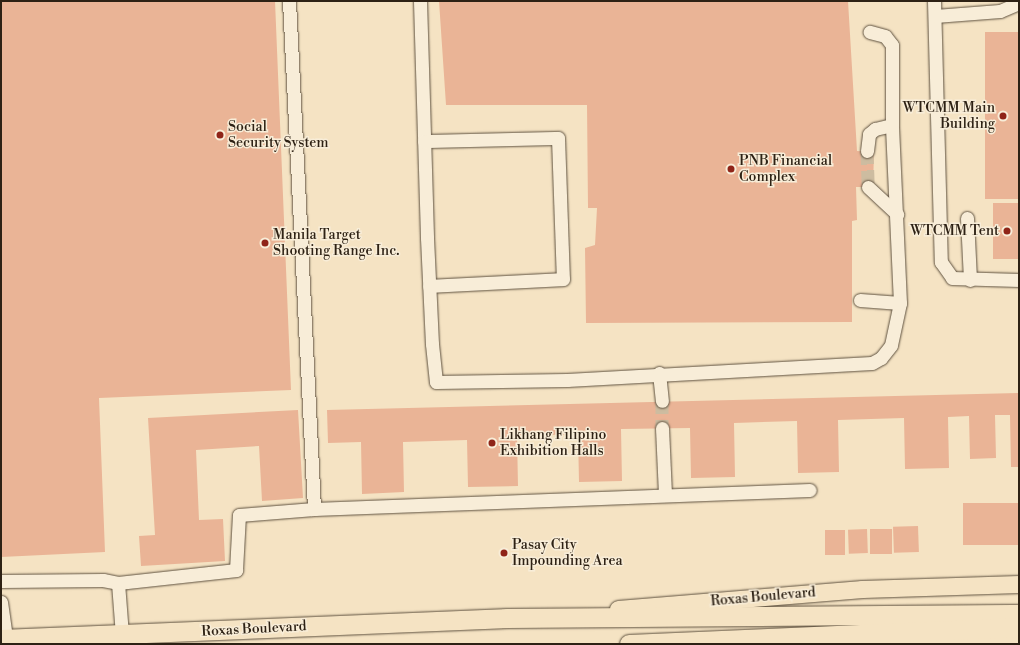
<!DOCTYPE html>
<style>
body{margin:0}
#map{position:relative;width:1020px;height:645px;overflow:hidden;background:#f5e3c3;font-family:"Libre Bodoni",serif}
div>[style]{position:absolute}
.building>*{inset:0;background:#eab496;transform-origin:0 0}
.minor-tunnel>*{height:13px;margin-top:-6.5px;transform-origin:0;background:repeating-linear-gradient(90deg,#cdbca0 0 13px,transparent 0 19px)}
.roads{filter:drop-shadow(0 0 1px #5f5240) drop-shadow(0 0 1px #5f5240)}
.minor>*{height:13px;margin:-6.5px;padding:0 6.5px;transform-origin:6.5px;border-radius:6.5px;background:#f8edd8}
.major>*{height:17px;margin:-8.5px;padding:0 8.5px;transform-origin:8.5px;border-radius:8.5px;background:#f5e3c3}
.highway>*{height:19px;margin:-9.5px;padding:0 9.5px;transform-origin:9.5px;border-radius:9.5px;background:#f5e3c3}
.dots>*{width:11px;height:11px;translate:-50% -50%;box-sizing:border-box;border:2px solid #f8edd8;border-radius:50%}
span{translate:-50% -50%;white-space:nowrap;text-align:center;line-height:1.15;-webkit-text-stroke:3px #f8edd8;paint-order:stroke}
.poi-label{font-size:14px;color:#2d2114}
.right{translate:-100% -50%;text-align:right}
.left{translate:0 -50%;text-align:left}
.street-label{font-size:14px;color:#2d2114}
.frame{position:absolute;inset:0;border:2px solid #2d2114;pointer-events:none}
</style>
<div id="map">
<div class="building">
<i style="clip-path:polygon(1px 1px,275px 1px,291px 390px,99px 398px,105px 552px,1px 557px)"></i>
<i style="clip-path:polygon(439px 1px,848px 1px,857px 151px,874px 152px,873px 187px,856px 187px,857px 220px,852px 221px,852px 322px,586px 323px,585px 248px,595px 245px,597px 208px,588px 208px,587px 105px,446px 105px)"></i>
<i style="left:1019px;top:32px;width:167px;height:34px;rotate:90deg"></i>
<i style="left:1019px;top:203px;width:56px;height:26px;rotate:90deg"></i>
<i style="clip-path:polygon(1019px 393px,1019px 467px,1011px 467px,1010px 415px,995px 415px,996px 458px,970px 459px,969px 416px,948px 417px,949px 468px,905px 469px,904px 418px,838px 420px,839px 472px,798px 473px,797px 421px,734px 423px,735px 477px,691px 478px,690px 428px,621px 429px,622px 481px,579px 482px,578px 434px,517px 436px,518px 486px,468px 487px,467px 440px,403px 442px,404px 492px,362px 494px,361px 442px,328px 443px,327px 410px)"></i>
<i style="clip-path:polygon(298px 410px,303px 498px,262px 501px,259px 446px,196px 450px,199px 520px,223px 519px,225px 561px,141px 566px,139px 536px,155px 535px,148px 418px)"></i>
<i style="left:1019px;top:503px;width:42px;height:56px;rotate:90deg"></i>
<i style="left:918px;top:526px;width:26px;height:25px;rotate:88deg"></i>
<i style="left:867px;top:529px;width:24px;height:19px;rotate:88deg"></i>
<i style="left:870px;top:529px;width:22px;height:25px"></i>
<i style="left:825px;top:530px;width:20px;height:25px"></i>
</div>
<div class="minor-tunnel">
<i style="left:867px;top:151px;width:36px;rotate:88deg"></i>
<i style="left:662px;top:401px;width:27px;rotate:90deg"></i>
</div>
<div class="roads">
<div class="minor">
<i style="left:289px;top:1px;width:509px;rotate:87.18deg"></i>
<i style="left:420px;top:1px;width:237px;rotate:88.3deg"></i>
<i style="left:427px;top:238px;width:106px;rotate:87.3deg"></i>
<i style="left:432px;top:344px;width:38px;rotate:84deg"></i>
<i style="left:436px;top:382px;width:131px;rotate:-0.9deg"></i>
<i style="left:567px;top:380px;width:305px;rotate:-3.2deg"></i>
<i style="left:872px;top:363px;width:10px;rotate:-29deg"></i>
<i style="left:881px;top:358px;width:16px;rotate:-52deg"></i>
<i style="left:891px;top:345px;width:43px;rotate:-77.9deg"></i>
<i style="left:900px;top:303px;width:178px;rotate:-92.6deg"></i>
<i style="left:892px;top:125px;width:80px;rotate:-90deg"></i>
<i style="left:892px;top:45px;width:11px;rotate:-128deg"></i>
<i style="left:885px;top:36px;width:16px;rotate:-165deg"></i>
<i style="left:934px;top:1px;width:261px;rotate:88.5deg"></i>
<i style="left:941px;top:262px;width:19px;rotate:55deg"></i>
<i style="left:952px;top:278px;width:67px;rotate:1.7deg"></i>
<i style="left:935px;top:16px;width:65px;rotate:-4.4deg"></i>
<i style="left:1000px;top:11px;width:21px;rotate:-23deg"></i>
<i style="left:424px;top:141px;width:134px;rotate:-1.3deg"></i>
<i style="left:558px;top:138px;width:141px;rotate:88deg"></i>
<i style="left:563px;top:279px;width:134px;rotate:177deg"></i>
<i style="left:867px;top:151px;width:17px;rotate:-83deg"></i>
<i style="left:869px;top:134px;width:8px;rotate:-40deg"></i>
<i style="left:875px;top:129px;width:17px;rotate:-13deg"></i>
<i style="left:868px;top:187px;width:40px;rotate:43deg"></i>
<i style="left:967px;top:218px;width:62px;rotate:87.2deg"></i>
<i style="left:860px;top:300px;width:40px;rotate:4.3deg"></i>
<i style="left:659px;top:373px;width:28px;rotate:84deg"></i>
<i style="left:662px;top:428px;width:67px;rotate:87.4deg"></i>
<i style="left:1px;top:581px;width:102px;rotate:-0.6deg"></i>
<i style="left:103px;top:580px;width:15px;rotate:11deg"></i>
<i style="left:118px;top:583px;width:119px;rotate:-6.3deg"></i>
<i style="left:236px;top:570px;width:55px;rotate:-86.9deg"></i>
<i style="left:239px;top:515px;width:75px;rotate:-4.6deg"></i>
<i style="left:314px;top:509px;width:496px;rotate:-2.2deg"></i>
<i style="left:118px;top:583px;width:52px;rotate:85.6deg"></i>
<i style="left:1px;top:602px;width:37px;rotate:82deg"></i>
</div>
<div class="major">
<i style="left:618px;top:609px;width:245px;rotate:-4.7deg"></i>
<i style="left:862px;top:589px;width:157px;rotate:-1.8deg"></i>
<i style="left:853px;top:640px;width:28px;rotate:6deg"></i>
<i style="left:881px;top:643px;width:138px;rotate:-1.2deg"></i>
</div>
<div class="highway">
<i style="left:1px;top:639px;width:507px;rotate:-2.37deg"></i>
<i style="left:508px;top:618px;width:511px;rotate:-0.45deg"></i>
<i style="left:629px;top:644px;width:387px;rotate:-2.5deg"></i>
</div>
</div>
<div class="dots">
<i style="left:1003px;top:116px;background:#8f2418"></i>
<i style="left:220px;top:135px;background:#8f2418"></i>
<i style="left:731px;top:169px;background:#8f2418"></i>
<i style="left:1007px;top:231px;background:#8f2418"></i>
<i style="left:265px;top:243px;background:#8f2418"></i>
<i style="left:492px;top:443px;background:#8f2418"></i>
<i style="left:504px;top:553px;background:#8f2418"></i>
</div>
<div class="poi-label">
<span class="right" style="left:995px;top:116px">WTCMM Main<br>Building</span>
<span class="left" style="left:228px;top:135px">Social<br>Security System</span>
<span class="left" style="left:739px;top:169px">PNB Financial<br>Complex</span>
<span class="right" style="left:999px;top:231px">WTCMM Tent</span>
<span class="left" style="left:273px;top:243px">Manila Target<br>Shooting Range Inc.</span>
<span class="left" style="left:500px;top:443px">Likhang Filipino<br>Exhibition Halls</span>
<span class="left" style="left:512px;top:553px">Pasay City<br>Impounding Area</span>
</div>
<div class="street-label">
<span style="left:763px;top:597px;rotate:-5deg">Roxas Boulevard</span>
<span style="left:254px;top:629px;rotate:-3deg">Roxas Boulevard</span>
</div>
<div class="frame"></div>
</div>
